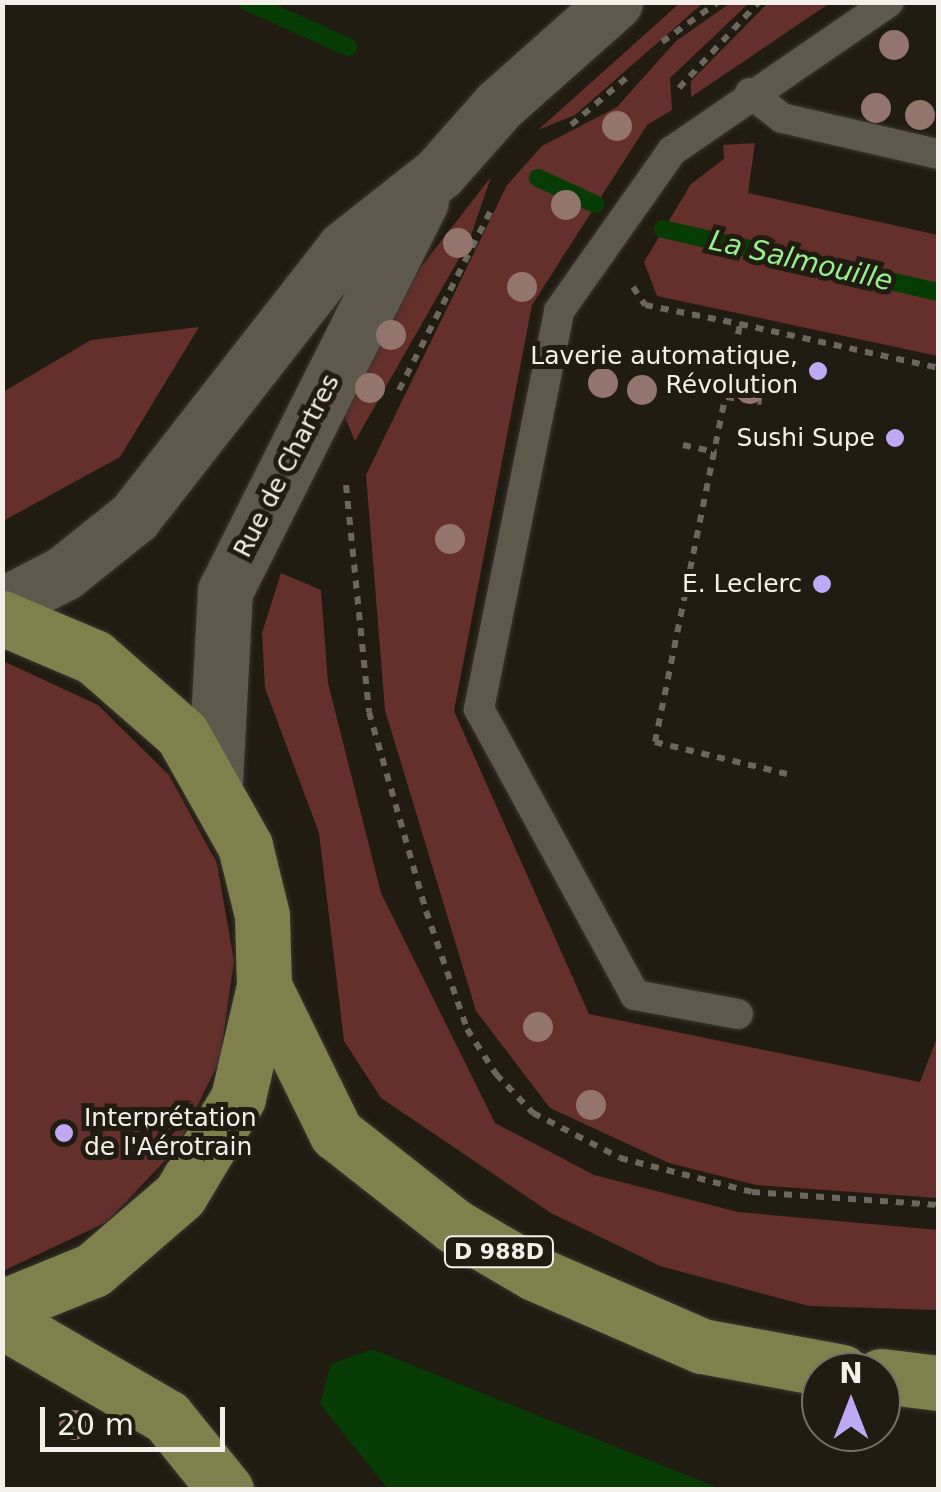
<!DOCTYPE html>
<meta charset="utf-8">
<style>
body{margin:0}
#map{position:relative;width:941px;height:1492px;overflow:hidden;background:#211c12;font-family:"DejaVu Sans",sans-serif}
div>[style]{position:absolute}
.green>*{inset:0;background:#652f2c}
.water>*{inset:0;background:#073d05}
.stream>*{height:18px;margin:-9px;padding:0 9px;transform-origin:9px;border-radius:9px;background:#073d05}
.path>*{height:6px;margin-top:-3px;transform-origin:0;background:repeating-linear-gradient(90deg,#6b675e 0 8px,transparent 0 16px)}
.roads{filter:drop-shadow(0 0 2px #39352f) drop-shadow(0 0 2px #39352f)}
.lane>*{height:30px;margin:-15px;padding:0 15px;transform-origin:15px;border-radius:15px;background:#5e594d}
.secondary>*{height:55px;margin:-27.5px;padding:0 27.5px;transform-origin:27.5px;border-radius:27.5px;background:#5e594d}
.primary>*{height:55px;margin:-27.5px;padding:0 27.5px;transform-origin:27.5px;border-radius:27.5px;background:#7f814d}
.trees>*{width:30px;height:30px;margin:-15px;border-radius:50%;background:#94756e}
.dots>*{width:28px;height:28px;translate:-50% -50%;box-sizing:border-box;border:5px solid #211c12;border-radius:50%}
span{translate:-50% -50%;white-space:nowrap;text-align:center;line-height:1.15;-webkit-text-stroke:10px #211c12;paint-order:stroke}
.shield-label span{padding:2px 8px;background:#211c12;border:2px solid;border-radius:8px;-webkit-text-stroke-width:0}
.shield-label{font-size:22px;color:#f3efe9;font-weight:700}
.poi-label{font-size:25px;color:#f3efe9}
.right{translate:-100% -50%;text-align:right}
.left{translate:0 -50%;text-align:left}
.street-label{font-size:25px;color:#f3efe9}
.water-label{font-size:28px;color:#97ef90;font-style:italic}
.frame{position:absolute;inset:0;border:5px solid #f3efe9;pointer-events:none}
.north{position:absolute;left:801px;top:1352px;width:100px;height:100px;box-sizing:border-box;background:#211c12;border:2px solid #757068;border-radius:50%;rotate:0deg;font-size:28px;font-weight:700;line-height:40px;text-align:center;color:#f3efe9}
.north::after{content:'';display:block;margin:auto;width:35px;height:45px;background:#bfa9f4;clip-path:polygon(50% 0,100% 100%,50% 72%,0 100%)}
.scale{position:absolute;left:40px;top:1407px;width:185px;height:45px;box-sizing:border-box;border:5px solid #f3efe9;border-top:0;padding-left:12px;font-size:30px;line-height:35px;white-space:nowrap;color:#f3efe9;-webkit-text-stroke:8px #211c12;paint-order:stroke}
</style>
<div id="map">
<div class="green">
<i style="clip-path:polygon(681px 2px,703px 3px,575px 115px,538px 130px)"></i>
<i style="clip-path:polygon(732px 2px,749px 3px,670px 78px,672px 110px,647px 125px,532px 305px,454px 711px,589px 1014px,920px 1082px,938px 1035px,938px 1198px,756px 1185px,669px 1163px,550px 1108px,476px 1011px,385px 710px,366px 475px,507px 185px,542px 146px,617px 107px,676px 41px)"></i>
<i style="clip-path:polygon(768px 3px,830px 3px,691px 97px,691px 81px)"></i>
<i style="clip-path:polygon(755px 143px,748px 193px,938px 235px,938px 356px,657px 296px,644px 262px,691px 184px,724px 159px,723px 145px)"></i>
<i style="clip-path:polygon(491px 177px,469px 241px,355px 441px,339px 403px,396px 299px)"></i>
<i style="clip-path:polygon(199px 327px,120px 457px,3px 521px,3px 392px,91px 340px)"></i>
<i style="clip-path:polygon(281px 573px,321px 590px,328px 683px,381px 893px,495px 1123px,594px 1175px,738px 1212px,938px 1230px,938px 1310px,809px 1306px,660px 1266px,551px 1213px,381px 1098px,344px 1041px,319px 833px,265px 688px,262px 633px)"></i>
<i style="clip-path:polygon(3px 661px,98px 705px,169px 775px,217px 863px,234px 961px,220px 1060px,176px 1149px,107px 1222px,3px 1271px)"></i>
</div>
<div class="water">
<i style="clip-path:polygon(372px 1349px,721px 1489px,388px 1489px,320px 1404px,331px 1364px)"></i>
</div>
<div class="stream">
<i style="left:248px;top:2px;width:110px;rotate:24.2deg"></i>
<i style="left:538px;top:178px;width:63px;rotate:24.5deg"></i>
<i style="left:663px;top:229px;width:282px;rotate:12.9deg"></i>
</div>
<div class="path">
<i style="left:662px;top:42px;width:69px;rotate:-35.5deg"></i>
<i style="left:679px;top:88px;width:117px;rotate:-47.1deg"></i>
<i style="left:571px;top:125px;width:80px;rotate:-40.4deg"></i>
<i style="left:633px;top:287px;width:22px;rotate:56deg"></i>
<i style="left:645px;top:305px;width:97px;rotate:11.3deg"></i>
<i style="left:399px;top:390px;width:202px;rotate:-62.9deg"></i>
<i style="left:726px;top:397px;width:36px;rotate:8deg"></i>
<i style="left:683px;top:445px;width:34px;rotate:12deg"></i>
<i style="left:346px;top:485px;width:228px;rotate:84.2deg"></i>
<i style="left:369px;top:712px;width:207px;rotate:74deg"></i>
<i style="left:426px;top:911px;width:125px;rotate:70.8deg"></i>
<i style="left:467px;top:1029px;width:54px;rotate:57.2deg"></i>
<i style="left:496px;top:1074px;width:54px;rotate:46.5deg"></i>
<i style="left:533px;top:1113px;width:98px;rotate:27.3deg"></i>
<i style="left:620px;top:1158px;width:136px;rotate:14.4deg"></i>
<i style="left:752px;top:1192px;width:186px;rotate:4deg"></i>
<i style="left:787px;top:774px;width:136px;rotate:-166.4deg"></i>
<i style="left:655px;top:742px;width:427px;rotate:-78.5deg"></i>
<i style="left:740px;top:324px;width:203px;rotate:12.5deg"></i>
</div>
<div class="roads">
<div class="lane">
<i style="left:750px;top:93px;width:41px;rotate:38deg"></i>
<i style="left:782px;top:118px;width:160px;rotate:13deg"></i>
<i style="left:738px;top:1014px;width:105px;rotate:-169.5deg"></i>
<i style="left:635px;top:995px;width:326px;rotate:-118.6deg"></i>
<i style="left:479px;top:709px;width:406px;rotate:-78.6deg"></i>
<i style="left:559px;top:311px;width:196px;rotate:-54.8deg"></i>
<i style="left:672px;top:151px;width:263px;rotate:-34.5deg"></i>
</div>
<div class="secondary">
<i style="left:2px;top:605px;width:70px;rotate:-27.3deg"></i>
<i style="left:64px;top:573px;width:90px;rotate:-38.7deg"></i>
<i style="left:134px;top:517px;width:341px;rotate:-52deg"></i>
<i style="left:344px;top:248px;width:121px;rotate:-38.3deg"></i>
<i style="left:439px;top:173px;width:91px;rotate:-48.6deg"></i>
<i style="left:499px;top:105px;width:155px;rotate:-41.6deg"></i>
<i style="left:215px;top:781px;width:190px;rotate:-87deg"></i>
<i style="left:225px;top:591px;width:436px;rotate:-63.3deg"></i>
</div>
<div class="primary">
<i style="left:2px;top:618px;width:100px;rotate:23deg"></i>
<i style="left:94px;top:657px;width:117px;rotate:41.2deg"></i>
<i style="left:182px;top:734px;width:129px;rotate:60.6deg"></i>
<i style="left:245px;top:846px;width:71px;rotate:76.2deg"></i>
<i style="left:262px;top:915px;width:71px;rotate:88.4deg"></i>
<i style="left:264px;top:986px;width:115px;rotate:103.1deg"></i>
<i style="left:238px;top:1098px;width:113px;rotate:120.9deg"></i>
<i style="left:180px;top:1195px;width:115px;rotate:139.2deg"></i>
<i style="left:93px;top:1270px;width:98px;rotate:157.9deg"></i>
<i style="left:264px;top:986px;width:164px;rotate:63.9deg"></i>
<i style="left:336px;top:1133px;width:150px;rotate:38.2deg"></i>
<i style="left:454px;top:1226px;width:93px;rotate:30.4deg"></i>
<i style="left:534px;top:1273px;width:183px;rotate:23.5deg"></i>
<i style="left:702px;top:1346px;width:142px;rotate:10.5deg"></i>
<i style="left:2px;top:1321px;width:191px;rotate:30.2deg"></i>
<i style="left:167px;top:1417px;width:94px;rotate:51.1deg"></i>
<i style="left:881px;top:1376px;width:57px;rotate:7deg"></i>
</div>
</div>
<div class="trees">
<i style="left:894px;top:45px"></i>
<i style="left:876px;top:108px"></i>
<i style="left:920px;top:115px"></i>
<i style="left:617px;top:126px"></i>
<i style="left:566px;top:205px"></i>
<i style="left:458px;top:243px"></i>
<i style="left:522px;top:287px"></i>
<i style="left:391px;top:335px"></i>
<i style="left:603px;top:383px"></i>
<i style="left:370px;top:388px"></i>
<i style="left:750px;top:389px"></i>
<i style="left:642px;top:390px"></i>
<i style="left:450px;top:539px"></i>
<i style="left:538px;top:1027px"></i>
<i style="left:591px;top:1105px"></i>
<i style="left:74px;top:1425px"></i>
</div>
<div class="dots">
<i style="left:818px;top:371px;background:#bfa9f4"></i>
<i style="left:895px;top:438px;background:#bfa9f4"></i>
<i style="left:822px;top:584px;background:#bfa9f4"></i>
<i style="left:64px;top:1133px;background:#bfa9f4"></i>
</div>
<div class="shield-label">
<span style="left:499px;top:1252px">D 988D</span>
</div>
<div class="poi-label">
<span class="right" style="left:798px;top:371px">Laverie automatique,<br>Révolution</span>
<span class="right" style="left:875px;top:438px">Sushi Supe</span>
<span class="right" style="left:802px;top:584px">E. Leclerc</span>
<span class="left" style="left:84px;top:1133px">Interprétation<br>de l'Aérotrain</span>
</div>
<div class="street-label">
<span style="left:287px;top:466px;rotate:-63deg">Rue de Chartres</span>
</div>
<div class="water-label">
<span style="left:801px;top:261px;rotate:13deg">La Salmouille</span>
</div>
<div class="frame"></div>
<div class="north">N</div>
<div class="scale">20 m</div>
</div>
